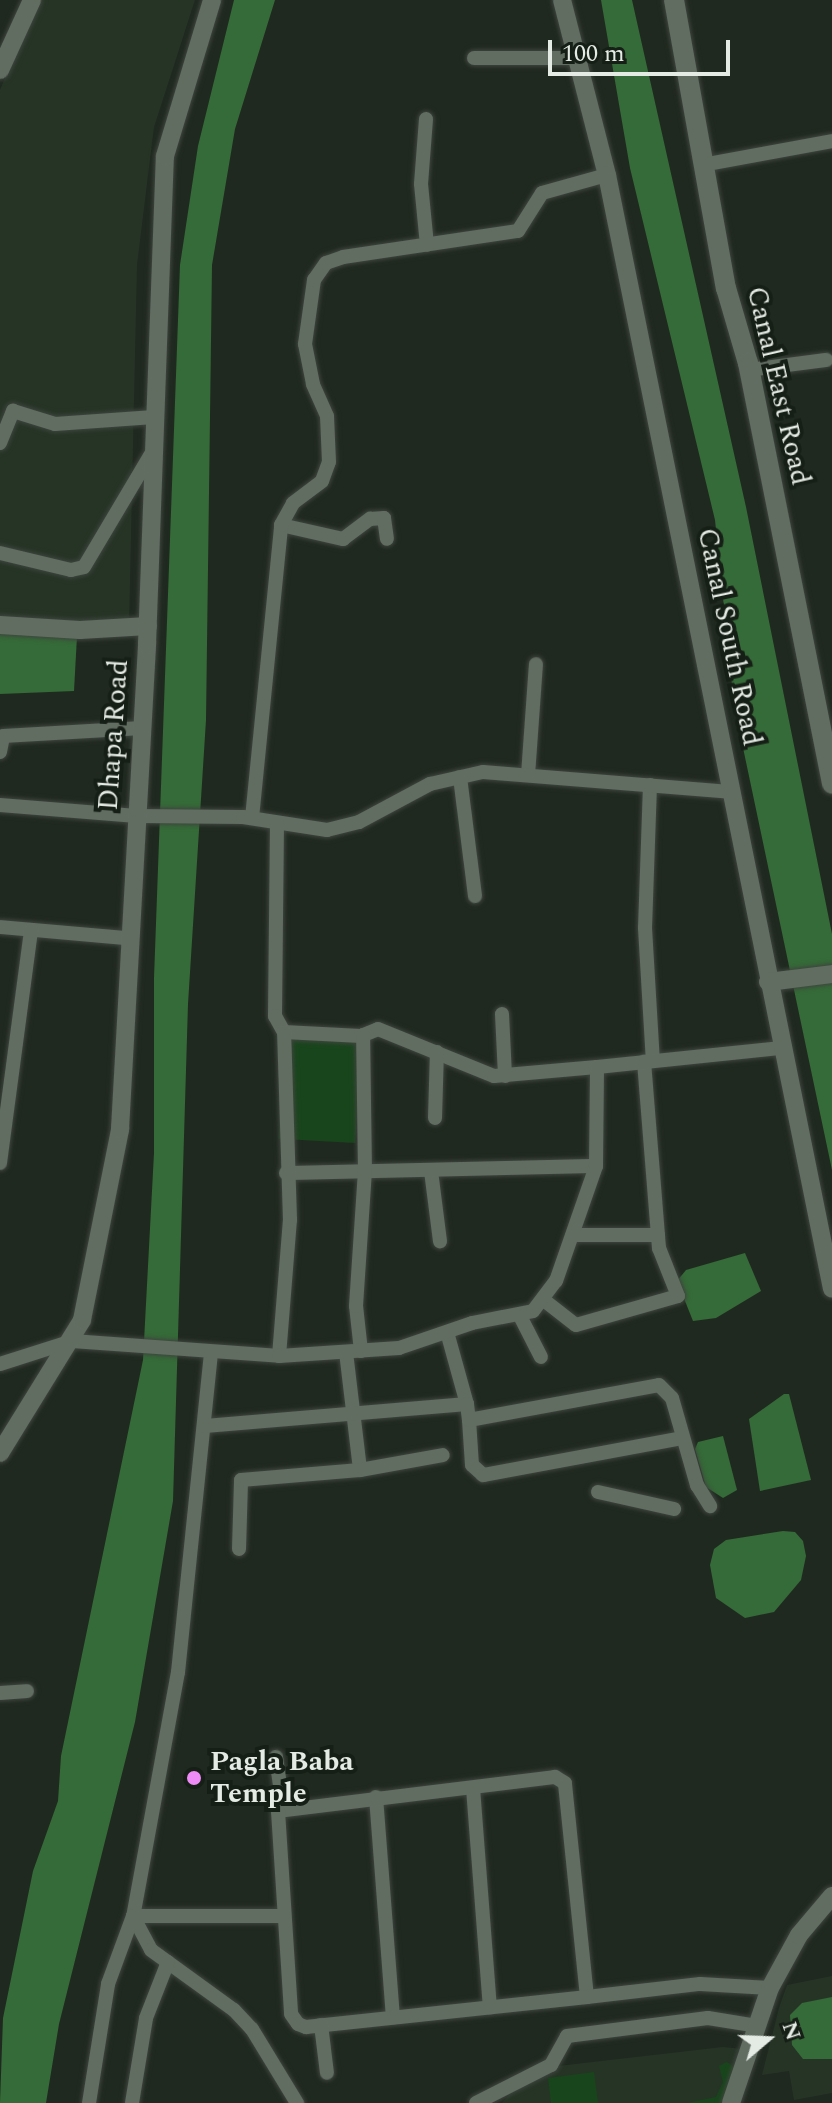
<!DOCTYPE html>
<style>
body{margin:0}
#map{position:relative;width:832px;height:2103px;overflow:hidden;background:#202920;font-family:Spectral,serif}
div>[style]{position:absolute}
.built>*{inset:0;background:#263426}
.green>*{inset:0;background:#19451c;transform-origin:0 0}
.water>*{inset:0;background:#356b38}
.roads{filter:drop-shadow(0 0 2px #3e453e) drop-shadow(0 0 2px #3e453e)}
.minor>*{height:14px;margin:-7px;padding:0 7px;transform-origin:7px;border-radius:7px;background:#626d62}
.tertiary>*{height:18px;margin:-9px;padding:0 9px;transform-origin:9px;border-radius:9px;background:#626d62}
.secondary>*{height:20px;margin:-10px;padding:0 10px;transform-origin:10px;border-radius:10px;background:#626d62}
.dots>*{width:22px;height:22px;translate:-50% -50%;box-sizing:border-box;border:4px solid #161f16;border-radius:50%}
span{translate:-50% -50%;white-space:nowrap;text-align:center;line-height:1.15;-webkit-text-stroke:8px #161f16;paint-order:stroke}
.street-label{font-size:28px;color:#e4eae4}
.poi-label{font-size:28px;color:#e4eae4;font-weight:700}
.left{translate:0 -50%;text-align:left}
.north{position:absolute;left:728px;top:1999px;width:80px;height:80px;-webkit-text-stroke:6px #161f16;paint-order:stroke;rotate:71deg;font-size:22px;font-weight:700;line-height:32px;text-align:center;color:#e4eae4}
.north::after{content:'';display:block;margin:auto;width:28px;height:36px;background:#e4eae4;clip-path:polygon(50% 0,100% 100%,50% 72%,0 100%)}
.scale{position:absolute;left:548px;top:40px;width:182px;height:36px;box-sizing:border-box;border:4px solid #e4eae4;border-top:0;padding-left:10px;font-size:24px;line-height:28px;white-space:nowrap;color:#e4eae4;-webkit-text-stroke:6px #161f16;paint-order:stroke}
</style>
<div id="map">
<div class="built">
<i style="clip-path:polygon(36px 0,195px 0,154px 127px,137px 265px,129px 627px,0 617px,0 90px)"></i>
<i style="clip-path:polygon(832px 1976px,832px 2093px,794px 2100px,789px 2071px,762px 2075px,779px 2008px,787px 1985px)"></i>
<i style="clip-path:polygon(723px 2047px,743px 2049px,729px 2103px,502px 2103px,513px 2090px,558px 2066px)"></i>
</div>
<div class="green">
<i style="left:284px;top:1034px;width:77px;height:105px;rotate:3deg"></i>
<i style="clip-path:polygon(727px 2062px,738px 2070px,728px 2103px,687px 2103px,716px 2097px,723px 2082px,719px 2066px)"></i>
<i style="clip-path:polygon(594px 2072px,598px 2103px,551px 2103px,548px 2078px)"></i>
</div>
<div class="water">
<i style="clip-path:polygon(234px 0,275px 0,235px 129px,212px 265px,206px 720px,188px 1004px,173px 1501px,135px 1722px,59px 2024px,46px 2103px,0 2103px,3px 2018px,33px 1871px,58px 1801px,61px 1756px,143px 1360px,154px 1153px,154px 978px,180px 265px,198px 146px)"></i>
<i style="clip-path:polygon(601px 0,632px 0,746px 507px,832px 934px,832px 1170px,734px 705px,715px 520px,630px 168px)"></i>
<i style="clip-path:polygon(0 631px,77px 636px,74px 691px,0 694px)"></i>
<i style="clip-path:polygon(745px 1253px,761px 1291px,716px 1318px,693px 1321px,677px 1281px,686px 1270px)"></i>
<i style="clip-path:polygon(784px 1394px,789px 1394px,811px 1480px,760px 1491px,749px 1419px)"></i>
<i style="clip-path:polygon(723px 1436px,737px 1490px,723px 1498px,706px 1487px,695px 1449px,698px 1442px)"></i>
<i style="clip-path:polygon(783px 1531px,795px 1532px,803px 1541px,806px 1556px,801px 1580px,774px 1612px,745px 1618px,716px 1598px,710px 1565px,714px 1549px,726px 1540px)"></i>
<i style="clip-path:polygon(832px 1997px,832px 2059px,803px 2059px,792px 2045px,790px 2015px,802px 2003px)"></i>
</div>
<div class="roads">
<div class="minor">
<i style="left:474px;top:58px;width:104px"></i>
<i style="left:426px;top:119px;width:65px;rotate:94.4deg"></i>
<i style="left:421px;top:184px;width:61px;rotate:84.4deg"></i>
<i style="left:707px;top:164px;width:127px;rotate:-10.4deg"></i>
<i style="left:749px;top:370px;width:78px;rotate:-7.4deg"></i>
<i style="left:0;top:443px;width:35px;rotate:-68deg"></i>
<i style="left:13px;top:411px;width:44px;rotate:17.2deg"></i>
<i style="left:55px;top:424px;width:99px;rotate:-4deg"></i>
<i style="left:281px;top:525px;width:64px;rotate:12.7deg"></i>
<i style="left:343px;top:539px;width:34px;rotate:-37deg"></i>
<i style="left:370px;top:519px;width:14px;rotate:-4deg"></i>
<i style="left:384px;top:518px;width:21px;rotate:82deg"></i>
<i style="left:0;top:553px;width:73px;rotate:13.5deg"></i>
<i style="left:71px;top:570px;width:13px;rotate:-13deg"></i>
<i style="left:84px;top:567px;width:131px;rotate:-59.3deg"></i>
<i style="left:0;top:752px;width:16px;rotate:-79deg"></i>
<i style="left:3px;top:736px;width:139px;rotate:-3.3deg"></i>
<i style="left:528px;top:775px;width:111px;rotate:-85.9deg"></i>
<i style="left:460px;top:777px;width:120px;rotate:82.8deg"></i>
<i style="left:650px;top:785px;width:143px;rotate:92deg"></i>
<i style="left:645px;top:928px;width:133px;rotate:86.6deg"></i>
<i style="left:0;top:805px;width:137px;rotate:4.6deg"></i>
<i style="left:137px;top:816px;width:106px;rotate:0.5deg"></i>
<i style="left:243px;top:817px;width:85px;rotate:8.8deg"></i>
<i style="left:327px;top:830px;width:33px;rotate:-14deg"></i>
<i style="left:359px;top:822px;width:81px;rotate:-28.2deg"></i>
<i style="left:430px;top:784px;width:54px;rotate:-12.8deg"></i>
<i style="left:483px;top:772px;width:251px;rotate:4.6deg"></i>
<i style="left:252px;top:818px;width:294px;rotate:-84.3deg"></i>
<i style="left:281px;top:525px;width:25px;rotate:-61deg"></i>
<i style="left:293px;top:503px;width:36px;rotate:-37deg"></i>
<i style="left:322px;top:481px;width:20px;rotate:-70deg"></i>
<i style="left:329px;top:462px;width:46px;rotate:-92.5deg"></i>
<i style="left:327px;top:416px;width:35px;rotate:-114deg"></i>
<i style="left:313px;top:384px;width:41px;rotate:-101.3deg"></i>
<i style="left:305px;top:344px;width:65px;rotate:-82deg"></i>
<i style="left:314px;top:280px;width:21px;rotate:-55deg"></i>
<i style="left:326px;top:263px;width:18px;rotate:-19deg"></i>
<i style="left:343px;top:257px;width:177px;rotate:-8.5deg"></i>
<i style="left:518px;top:231px;width:45px;rotate:-57.7deg"></i>
<i style="left:542px;top:193px;width:67px;rotate:-15.5deg"></i>
<i style="left:277px;top:824px;width:192px;rotate:90.6deg"></i>
<i style="left:275px;top:1016px;width:18px;rotate:61deg"></i>
<i style="left:284px;top:1032px;width:77px;rotate:3deg"></i>
<i style="left:361px;top:1036px;width:18px;rotate:-22deg"></i>
<i style="left:378px;top:1029px;width:125px;rotate:22.1deg"></i>
<i style="left:494px;top:1076px;width:103px;rotate:-5deg"></i>
<i style="left:0;top:927px;width:127px;rotate:5deg"></i>
<i style="left:502px;top:1014px;width:62px;rotate:87.2deg"></i>
<i style="left:435px;top:1118px;width:66px;rotate:-88.3deg"></i>
<i style="left:0;top:1163px;width:235px;rotate:-82.4deg"></i>
<i style="left:431px;top:1171px;width:71px;rotate:82.7deg"></i>
<i style="left:286px;top:1173px;width:310px;rotate:-1.3deg"></i>
<i style="left:573px;top:1235px;width:85px"></i>
<i style="left:545px;top:1301px;width:39px;rotate:38deg"></i>
<i style="left:576px;top:1325px;width:106px;rotate:-15.9deg"></i>
<i style="left:678px;top:1296px;width:52px;rotate:-111.6deg"></i>
<i style="left:659px;top:1248px;width:187px;rotate:-94.6deg"></i>
<i style="left:520px;top:1316px;width:46px;rotate:62.9deg"></i>
<i style="left:447px;top:1332px;width:75px;rotate:74.5deg"></i>
<i style="left:361px;top:1351px;width:45px;rotate:-96.3deg"></i>
<i style="left:356px;top:1306px;width:134px;rotate:-86.2deg"></i>
<i style="left:365px;top:1172px;width:137px;rotate:-90.8deg"></i>
<i style="left:346px;top:1352px;width:119px;rotate:83.2deg"></i>
<i style="left:211px;top:1353px;width:321px;rotate:95.9deg"></i>
<i style="left:178px;top:1672px;width:248px;rotate:100.4deg"></i>
<i style="left:133px;top:1916px;width:38px;rotate:62deg"></i>
<i style="left:151px;top:1950px;width:102px;rotate:35.9deg"></i>
<i style="left:234px;top:2010px;width:26px;rotate:47deg"></i>
<i style="left:252px;top:2029px;width:87px;rotate:58.7deg"></i>
<i style="left:279px;top:1356px;width:136px;rotate:-85.4deg"></i>
<i style="left:290px;top:1220px;width:188px;rotate:-91.8deg"></i>
<i style="left:0;top:1364px;width:76px;rotate:-17.7deg"></i>
<i style="left:72px;top:1341px;width:208px;rotate:4.1deg"></i>
<i style="left:279px;top:1356px;width:120px;rotate:-3.8deg"></i>
<i style="left:399px;top:1348px;width:77px;rotate:-18.9deg"></i>
<i style="left:472px;top:1323px;width:62px;rotate:-11.1deg"></i>
<i style="left:533px;top:1311px;width:38px;rotate:-53deg"></i>
<i style="left:556px;top:1281px;width:122px;rotate:-70.8deg"></i>
<i style="left:596px;top:1166px;width:99px;rotate:-89.4deg"></i>
<i style="left:597px;top:1067px;width:186px;rotate:-5.9deg"></i>
<i style="left:469px;top:1420px;width:45px;rotate:86.2deg"></i>
<i style="left:472px;top:1465px;width:15px;rotate:42deg"></i>
<i style="left:483px;top:1475px;width:202px;rotate:-10.5deg"></i>
<i style="left:205px;top:1426px;width:263px;rotate:-4.8deg"></i>
<i style="left:467px;top:1404px;width:16px;rotate:83deg"></i>
<i style="left:469px;top:1420px;width:193px;rotate:-10.4deg"></i>
<i style="left:659px;top:1385px;width:18px;rotate:45deg"></i>
<i style="left:672px;top:1398px;width:91px;rotate:74deg"></i>
<i style="left:697px;top:1485px;width:25px;rotate:58deg"></i>
<i style="left:598px;top:1492px;width:78px;rotate:12.6deg"></i>
<i style="left:239px;top:1549px;width:69px;rotate:-88.3deg"></i>
<i style="left:241px;top:1480px;width:119px;rotate:-4.8deg"></i>
<i style="left:360px;top:1470px;width:84px;rotate:-10.2deg"></i>
<i style="left:0;top:1693px;width:27px;rotate:-4deg"></i>
<i style="left:276px;top:1757px;width:50px;rotate:82deg"></i>
<i style="left:473px;top:1788px;width:220px;rotate:85.6deg"></i>
<i style="left:376px;top:1797px;width:221px;rotate:85.6deg"></i>
<i style="left:587px;top:1997px;width:215px;rotate:-95.9deg"></i>
<i style="left:565px;top:1783px;width:12px;rotate:-149deg"></i>
<i style="left:555px;top:1777px;width:279px;rotate:173deg"></i>
<i style="left:278px;top:1811px;width:203px;rotate:86.3deg"></i>
<i style="left:291px;top:2014px;width:12px;rotate:55deg"></i>
<i style="left:298px;top:2024px;width:9px;rotate:21deg"></i>
<i style="left:306px;top:2027px;width:283px;rotate:-6.1deg"></i>
<i style="left:587px;top:1997px;width:114px;rotate:-6.6deg"></i>
<i style="left:700px;top:1984px;width:70px;rotate:3.3deg"></i>
<i style="left:321px;top:2025px;width:48px;rotate:82.9deg"></i>
<i style="left:89px;top:2103px;width:121px;rotate:-80.9deg"></i>
<i style="left:108px;top:1984px;width:72px;rotate:-69.8deg"></i>
<i style="left:133px;top:1916px;width:150px"></i>
<i style="left:132px;top:2103px;width:86px;rotate:-80.6deg"></i>
<i style="left:146px;top:2018px;width:60px;rotate:-68.6deg"></i>
<i style="left:476px;top:2103px;width:84px;rotate:-26.9deg"></i>
<i style="left:551px;top:2065px;width:33px;rotate:-61deg"></i>
<i style="left:567px;top:2036px;width:142px;rotate:-7.3deg"></i>
<i style="left:708px;top:2018px;width:51px;rotate:9.1deg"></i>
</div>
<div class="tertiary">
<i style="left:562px;top:0;width:181px;rotate:75.6deg"></i>
<i style="left:607px;top:175px;width:1136px;rotate:78.58deg"></i>
<i style="left:0;top:70px;width:77px;rotate:-65.4deg"></i>
<i style="left:0;top:625px;width:80px;rotate:3.6deg"></i>
<i style="left:80px;top:630px;width:68px;rotate:-3.4deg"></i>
<i style="left:768px;top:982px;width:64px;rotate:-7.1deg"></i>
<i style="left:0;top:1453px;width:156px;rotate:-58.3deg"></i>
<i style="left:82px;top:1320px;width:195px;rotate:-78.7deg"></i>
<i style="left:120px;top:1129px;width:486px;rotate:-86.8deg"></i>
<i style="left:147px;top:644px;width:488px;rotate:-87.9deg"></i>
<i style="left:165px;top:156px;width:163px;rotate:-73.2deg"></i>
<i style="left:731px;top:2103px;width:121px;rotate:-71.3deg"></i>
<i style="left:770px;top:1988px;width:60px;rotate:-61.3deg"></i>
<i style="left:799px;top:1935px;width:51px;rotate:-49.8deg"></i>
</div>
<div class="secondary">
<i style="left:674px;top:0;width:293px;rotate:79.8deg"></i>
<i style="left:726px;top:288px;width:78px;rotate:73.7deg"></i>
<i style="left:748px;top:363px;width:429px;rotate:78.7deg"></i>
</div>
</div>
<div class="dots">
<i style="left:194px;top:1778px;background:#ef8bf6"></i>
</div>
<div class="street-label">
<span style="left:778px;top:386px;rotate:77deg">Canal East Road</span>
<span style="left:729px;top:637px;rotate:78deg">Canal South Road</span>
<span style="left:114px;top:735px;rotate:-86deg">Dhapa Road</span>
</div>
<div class="poi-label">
<span class="left" style="left:210px;top:1778px">Pagla Baba<br>Temple</span>
</div>
<div class="north">N</div>
<div class="scale">100 m</div>
</div>
